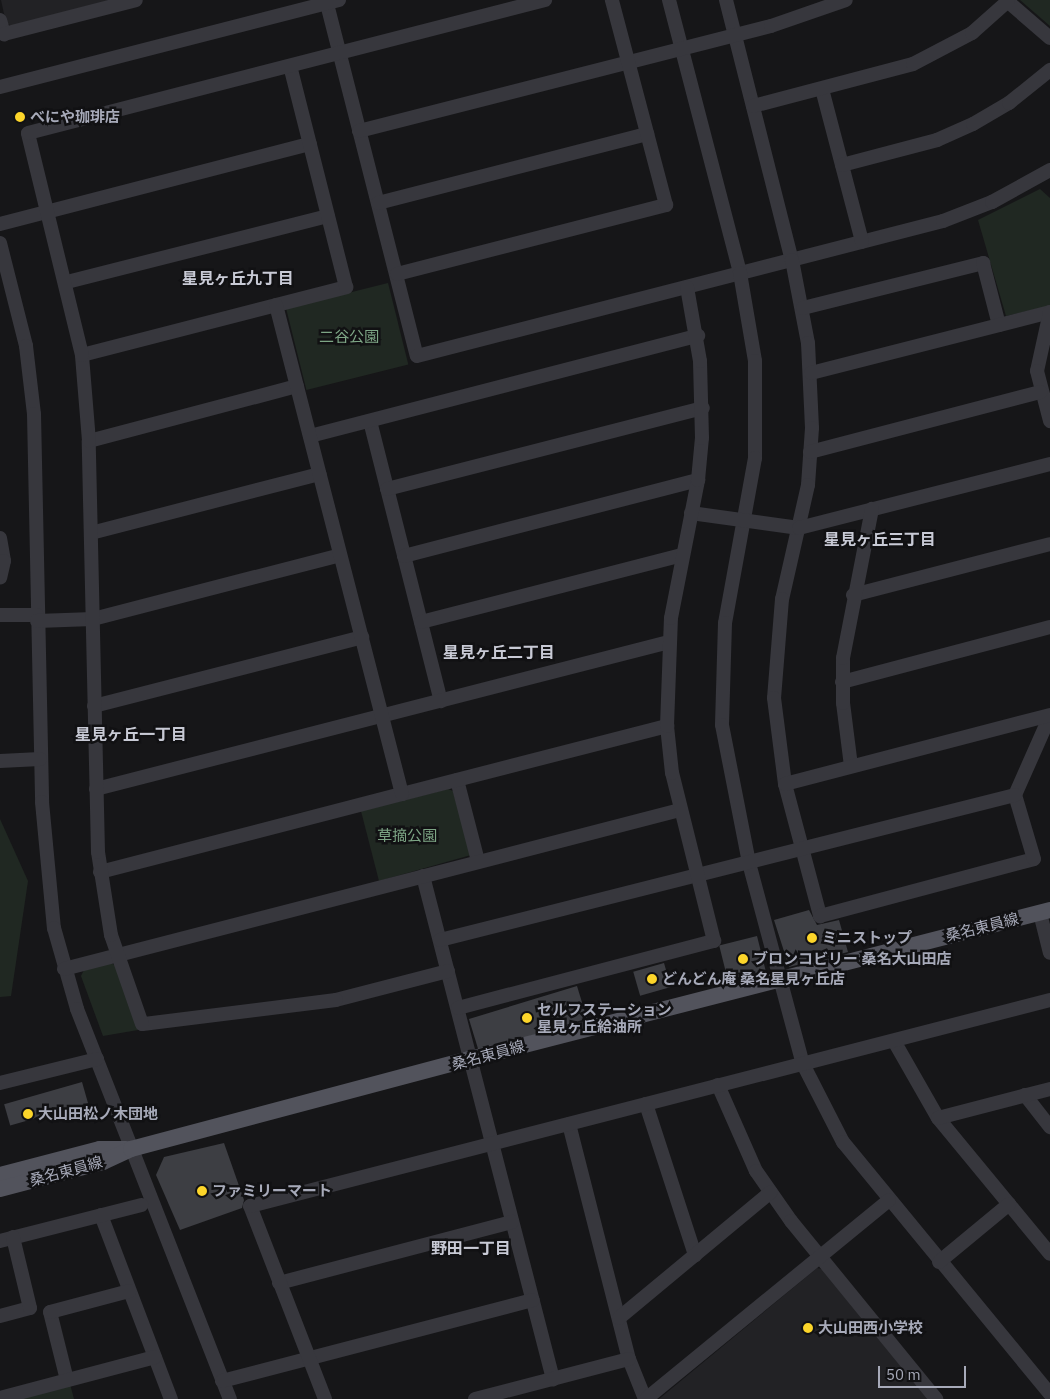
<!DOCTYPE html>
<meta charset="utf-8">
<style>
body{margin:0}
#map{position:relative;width:1050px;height:1399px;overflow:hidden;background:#161618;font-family:"IBM Plex Sans","Noto Sans JP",sans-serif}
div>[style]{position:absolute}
.built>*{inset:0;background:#222225}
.green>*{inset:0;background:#202822;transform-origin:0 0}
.building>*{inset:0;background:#3d3e43;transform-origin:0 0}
.minor>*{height:14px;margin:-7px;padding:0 7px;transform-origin:7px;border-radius:7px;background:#37373d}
.major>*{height:16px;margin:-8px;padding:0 8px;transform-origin:8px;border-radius:8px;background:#52535c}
.dots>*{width:14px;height:14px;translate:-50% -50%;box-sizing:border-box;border:2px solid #111113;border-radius:50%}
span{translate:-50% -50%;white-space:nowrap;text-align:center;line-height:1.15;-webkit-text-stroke:5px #111113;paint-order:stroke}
.poi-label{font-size:15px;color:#a7aab9;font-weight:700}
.left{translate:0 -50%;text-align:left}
.park-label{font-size:15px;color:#7da585}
.street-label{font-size:15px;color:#a7aab9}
.neighbourhood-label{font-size:16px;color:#c8cad5;font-weight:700}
.scale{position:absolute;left:878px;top:1366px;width:88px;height:22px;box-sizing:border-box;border:2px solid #a7aab9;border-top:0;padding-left:6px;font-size:15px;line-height:18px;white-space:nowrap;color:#a7aab9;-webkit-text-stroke:4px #111113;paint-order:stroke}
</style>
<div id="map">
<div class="built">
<i style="clip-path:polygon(1px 0,112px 0,12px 26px,6px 23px)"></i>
<i style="clip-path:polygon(817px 1268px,822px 1269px,929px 1399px,659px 1399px)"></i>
</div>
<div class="green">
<i style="clip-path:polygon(1020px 0,1050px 0,1050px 26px)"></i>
<i style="clip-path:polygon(1040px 189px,1050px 198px,1050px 306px,1006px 316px,978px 220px)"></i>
<i style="left:388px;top:283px;width:84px;height:105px;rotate:76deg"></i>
<i style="clip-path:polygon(448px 789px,453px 791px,471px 855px,379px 881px,361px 811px)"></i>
<i style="clip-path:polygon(0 819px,28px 881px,11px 996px,0 997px)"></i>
<i style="clip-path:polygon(110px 963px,115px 965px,138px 1030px,103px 1036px,81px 976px,84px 970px)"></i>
<i style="clip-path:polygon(70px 1384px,74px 1399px,13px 1399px)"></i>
</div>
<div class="building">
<i style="clip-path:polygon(809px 910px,817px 925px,839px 920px,848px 952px,789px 967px,774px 920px)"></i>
<i style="left:757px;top:936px;width:38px;height:39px;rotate:76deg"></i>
<i style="left:664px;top:963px;width:25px;height:32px;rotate:74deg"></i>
<i style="left:577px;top:986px;width:34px;height:113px;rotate:73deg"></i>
<i style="left:82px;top:1082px;width:22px;height:81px;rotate:74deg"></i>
<i style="clip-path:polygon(224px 1143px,244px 1200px,242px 1208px,180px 1230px,156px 1175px,164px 1157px)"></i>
</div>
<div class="minor">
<i style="left:326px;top:0;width:367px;rotate:75.7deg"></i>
<i style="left:417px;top:356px;width:543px;rotate:-14.39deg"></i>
<i style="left:943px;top:221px;width:53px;rotate:-21.2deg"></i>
<i style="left:992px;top:202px;width:66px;rotate:-28.9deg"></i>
<i style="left:669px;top:0;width:282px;rotate:75.4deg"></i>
<i style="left:740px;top:273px;width:89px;rotate:80.3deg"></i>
<i style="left:755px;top:361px;width:97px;rotate:90deg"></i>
<i style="left:755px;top:458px;width:168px;rotate:100.3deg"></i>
<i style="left:725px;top:623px;width:102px;rotate:91.7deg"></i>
<i style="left:722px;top:725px;width:141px;rotate:78.9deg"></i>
<i style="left:749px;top:863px;width:208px;rotate:75deg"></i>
<i style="left:803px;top:1064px;width:88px;rotate:62.9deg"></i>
<i style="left:843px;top:1142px;width:326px;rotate:50.6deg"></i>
<i style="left:726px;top:0;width:268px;rotate:75.8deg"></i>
<i style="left:792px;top:260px;width:85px;rotate:79.1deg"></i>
<i style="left:808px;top:343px;width:85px;rotate:87.3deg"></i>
<i style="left:812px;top:428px;width:57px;rotate:94deg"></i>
<i style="left:808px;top:485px;width:117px;rotate:102.8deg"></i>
<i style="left:782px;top:599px;width:99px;rotate:94.6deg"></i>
<i style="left:774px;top:698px;width:87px;rotate:82.7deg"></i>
<i style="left:785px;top:784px;width:137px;rotate:75.1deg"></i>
<i style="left:820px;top:916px;width:221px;rotate:-14.9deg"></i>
<i style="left:1034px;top:859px;width:67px;rotate:-106.5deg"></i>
<i style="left:1015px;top:795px;width:86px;rotate:-66.1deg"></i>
<i style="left:1006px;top:0;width:58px;rotate:40.8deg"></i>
<i style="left:0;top:20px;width:15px;rotate:74deg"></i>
<i style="left:4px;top:34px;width:136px;rotate:-14.4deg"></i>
<i style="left:0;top:87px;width:350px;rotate:-14.4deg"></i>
<i style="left:822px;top:89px;width:158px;rotate:75.3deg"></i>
<i style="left:753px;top:106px;width:165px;rotate:-14.7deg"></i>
<i style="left:913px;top:64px;width:67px;rotate:-27.7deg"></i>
<i style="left:972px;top:33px;width:48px;rotate:-41.6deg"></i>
<i style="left:359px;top:131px;width:425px;rotate:-14.3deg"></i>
<i style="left:771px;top:26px;width:79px;rotate:-19.1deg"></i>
<i style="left:842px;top:165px;width:98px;rotate:-14.7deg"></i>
<i style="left:937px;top:140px;width:39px;rotate:-24deg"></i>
<i style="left:973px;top:124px;width:42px;rotate:-30.3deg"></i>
<i style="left:1009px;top:103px;width:53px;rotate:-38.8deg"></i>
<i style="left:378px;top:203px;width:278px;rotate:-14.4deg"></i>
<i style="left:0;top:224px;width:320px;rotate:-14.5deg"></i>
<i style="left:0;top:243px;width:106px;rotate:75.8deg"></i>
<i style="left:26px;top:346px;width:68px;rotate:83.3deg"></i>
<i style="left:34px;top:414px;width:388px;rotate:88.8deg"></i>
<i style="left:42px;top:802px;width:127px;rotate:84.6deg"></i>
<i style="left:54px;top:928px;width:84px;rotate:74.1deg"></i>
<i style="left:77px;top:1009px;width:419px;rotate:68.6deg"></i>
<i style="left:397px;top:274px;width:278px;rotate:-14.4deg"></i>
<i style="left:666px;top:205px;width:212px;rotate:-104.8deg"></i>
<i style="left:67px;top:282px;width:269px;rotate:-14.2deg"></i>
<i style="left:803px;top:308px;width:186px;rotate:-14deg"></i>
<i style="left:983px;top:263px;width:64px;rotate:75.5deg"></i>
<i style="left:82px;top:355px;width:273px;rotate:-14.4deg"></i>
<i style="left:346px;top:287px;width:228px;rotate:-104.2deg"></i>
<i style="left:811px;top:373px;width:247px;rotate:-14.3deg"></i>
<i style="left:1050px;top:312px;width:60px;rotate:102.4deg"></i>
<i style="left:1037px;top:371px;width:52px;rotate:75.4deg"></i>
<i style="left:370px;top:421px;width:289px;rotate:75.8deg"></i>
<i style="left:310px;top:436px;width:401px;rotate:-14.5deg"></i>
<i style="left:89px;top:441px;width:215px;rotate:-14.8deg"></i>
<i style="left:810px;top:452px;width:238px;rotate:-14.6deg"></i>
<i style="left:387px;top:489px;width:326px;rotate:-14.4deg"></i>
<i style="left:691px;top:513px;width:109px;rotate:7.9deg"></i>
<i style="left:799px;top:528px;width:259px;rotate:-14.3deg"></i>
<i style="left:91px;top:533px;width:236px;rotate:-14.5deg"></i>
<i style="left:0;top:538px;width:23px;rotate:80deg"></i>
<i style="left:4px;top:561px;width:17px;rotate:103deg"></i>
<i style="left:404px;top:556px;width:304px;rotate:-14.5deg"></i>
<i style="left:853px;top:595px;width:203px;rotate:-14.5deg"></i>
<i style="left:0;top:615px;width:37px"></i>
<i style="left:37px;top:621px;width:56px;rotate:-2deg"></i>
<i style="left:93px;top:619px;width:255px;rotate:-14.5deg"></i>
<i style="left:421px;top:622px;width:269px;rotate:-14.4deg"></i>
<i style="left:842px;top:682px;width:215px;rotate:-14.8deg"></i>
<i style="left:94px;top:706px;width:277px;rotate:-14.4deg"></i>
<i style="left:0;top:761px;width:40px;rotate:-2.9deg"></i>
<i style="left:851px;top:766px;width:64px;rotate:-97.2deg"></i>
<i style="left:843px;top:703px;width:45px;rotate:-90deg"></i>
<i style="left:843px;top:658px;width:152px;rotate:-79deg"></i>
<i style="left:457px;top:780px;width:84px;rotate:75.5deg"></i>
<i style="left:785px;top:784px;width:274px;rotate:-14.6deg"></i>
<i style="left:96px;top:789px;width:592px;rotate:-14.39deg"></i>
<i style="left:402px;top:794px;width:274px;rotate:-14.4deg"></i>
<i style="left:100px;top:872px;width:312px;rotate:-14.5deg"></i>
<i style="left:402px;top:794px;width:505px;rotate:-104.45deg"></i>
<i style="left:423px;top:876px;width:520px;rotate:75.51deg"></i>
<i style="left:1040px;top:913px;width:41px;rotate:76deg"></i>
<i style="left:440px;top:940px;width:593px;rotate:-14.15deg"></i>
<i style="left:64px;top:969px;width:636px;rotate:-14.47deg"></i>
<i style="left:448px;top:971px;width:116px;rotate:165.5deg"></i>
<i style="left:336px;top:1000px;width:195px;rotate:172.9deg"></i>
<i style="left:142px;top:1024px;width:94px;rotate:-109.2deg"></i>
<i style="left:111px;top:935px;width:84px;rotate:-98.9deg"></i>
<i style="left:98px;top:852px;width:411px;rotate:-91.3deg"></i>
<i style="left:89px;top:441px;width:86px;rotate:-94.7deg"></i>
<i style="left:82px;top:355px;width:228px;rotate:-103.7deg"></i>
<i style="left:28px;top:133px;width:534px;rotate:-14.43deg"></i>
<i style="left:458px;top:1008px;width:265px;rotate:-14.7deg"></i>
<i style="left:714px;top:941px;width:173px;rotate:-104deg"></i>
<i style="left:672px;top:773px;width:47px;rotate:-96.1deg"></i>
<i style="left:667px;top:726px;width:108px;rotate:-87.9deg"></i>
<i style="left:671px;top:618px;width:141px;rotate:-78.9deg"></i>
<i style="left:698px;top:480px;width:42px;rotate:-84.6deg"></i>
<i style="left:702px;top:438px;width:77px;rotate:-91.5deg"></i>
<i style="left:700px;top:361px;width:75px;rotate:-100deg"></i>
<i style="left:894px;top:1041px;width:89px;rotate:60.3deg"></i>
<i style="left:938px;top:1118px;width:176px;rotate:50.5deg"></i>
<i style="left:0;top:1083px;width:100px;rotate:-13.9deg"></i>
<i style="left:718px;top:1085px;width:94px;rotate:66.2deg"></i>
<i style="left:756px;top:1171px;width:61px;rotate:55deg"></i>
<i style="left:791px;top:1221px;width:230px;rotate:50.8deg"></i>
<i style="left:1025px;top:1095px;width:41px;rotate:52deg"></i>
<i style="left:646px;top:1104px;width:159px;rotate:72deg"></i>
<i style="left:938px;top:1118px;width:116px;rotate:-14.5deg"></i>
<i style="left:569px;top:1124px;width:243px;rotate:75.7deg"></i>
<i style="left:629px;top:1359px;width:43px;rotate:68.2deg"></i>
<i style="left:101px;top:1215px;width:197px;rotate:69.2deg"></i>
<i style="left:0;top:1241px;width:146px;rotate:-14.3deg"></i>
<i style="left:939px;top:1262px;width:91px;rotate:-39.6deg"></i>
<i style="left:279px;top:1283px;width:241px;rotate:-14.7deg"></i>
<i style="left:0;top:1316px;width:31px;rotate:-15deg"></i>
<i style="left:30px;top:1308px;width:73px;rotate:-103.5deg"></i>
<i style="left:619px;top:1318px;width:197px;rotate:-39.7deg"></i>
<i style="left:67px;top:1380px;width:70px;rotate:-104deg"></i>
<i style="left:50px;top:1312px;width:82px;rotate:-14.9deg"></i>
<i style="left:222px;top:1381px;width:321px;rotate:-14.6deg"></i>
<i style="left:0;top:1398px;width:160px;rotate:-14.8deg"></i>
<i style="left:325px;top:1399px;width:207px;rotate:-111.2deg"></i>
<i style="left:250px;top:1206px;width:826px;rotate:-14.44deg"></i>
<i style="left:475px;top:1399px;width:159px;rotate:-14.6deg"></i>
<i style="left:646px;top:1399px;width:314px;rotate:-39.3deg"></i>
</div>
<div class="major">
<i style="left:0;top:1175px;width:103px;rotate:-14.6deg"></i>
<i style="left:100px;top:1149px;width:26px"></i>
<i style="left:0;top:1189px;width:106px;rotate:-14.7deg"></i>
<i style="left:103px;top:1162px;width:31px;rotate:-25deg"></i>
<i style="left:131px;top:1149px;width:351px;rotate:-14.9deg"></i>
<i style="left:470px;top:1059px;width:599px;rotate:-14.41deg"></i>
</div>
<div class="dots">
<i style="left:20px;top:117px;background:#fcd52a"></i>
<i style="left:812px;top:938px;background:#fcd52a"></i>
<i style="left:743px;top:959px;background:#fcd52a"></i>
<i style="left:652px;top:979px;background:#fcd52a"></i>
<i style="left:527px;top:1018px;background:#fcd52a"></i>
<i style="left:28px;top:1114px;background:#fcd52a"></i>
<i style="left:202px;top:1191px;background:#fcd52a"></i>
<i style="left:808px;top:1328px;background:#fcd52a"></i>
</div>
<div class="poi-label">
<span class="left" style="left:30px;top:117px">べにや珈琲店</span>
<span class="left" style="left:822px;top:938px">ミニストップ</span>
<span class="left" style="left:753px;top:959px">ブロンコビリー 桑名大山田店</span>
<span class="left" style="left:662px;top:979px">どんどん庵 桑名星見ヶ丘店</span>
<span class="left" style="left:537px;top:1018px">セルフステーション<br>星見ヶ丘給油所</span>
<span class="left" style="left:38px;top:1114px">大山田松ノ木団地</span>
<span class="left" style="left:212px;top:1191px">ファミリーマート</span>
<span class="left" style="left:818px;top:1328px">大山田西小学校</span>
</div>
<div class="park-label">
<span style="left:349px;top:337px">二谷公園</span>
<span style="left:407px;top:836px">草摘公園</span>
</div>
<div class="street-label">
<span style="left:982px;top:927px;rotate:-14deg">桑名東員線</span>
<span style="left:488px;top:1055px;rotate:-15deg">桑名東員線</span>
<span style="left:66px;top:1171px;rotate:-15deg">桑名東員線</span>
</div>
<div class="neighbourhood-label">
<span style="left:238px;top:278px">星見ヶ丘九丁目</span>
<span style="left:880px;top:539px">星見ヶ丘三丁目</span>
<span style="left:499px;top:652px">星見ヶ丘二丁目</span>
<span style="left:131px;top:734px">星見ヶ丘一丁目</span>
<span style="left:471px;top:1248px">野田一丁目</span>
</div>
<div class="scale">50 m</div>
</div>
